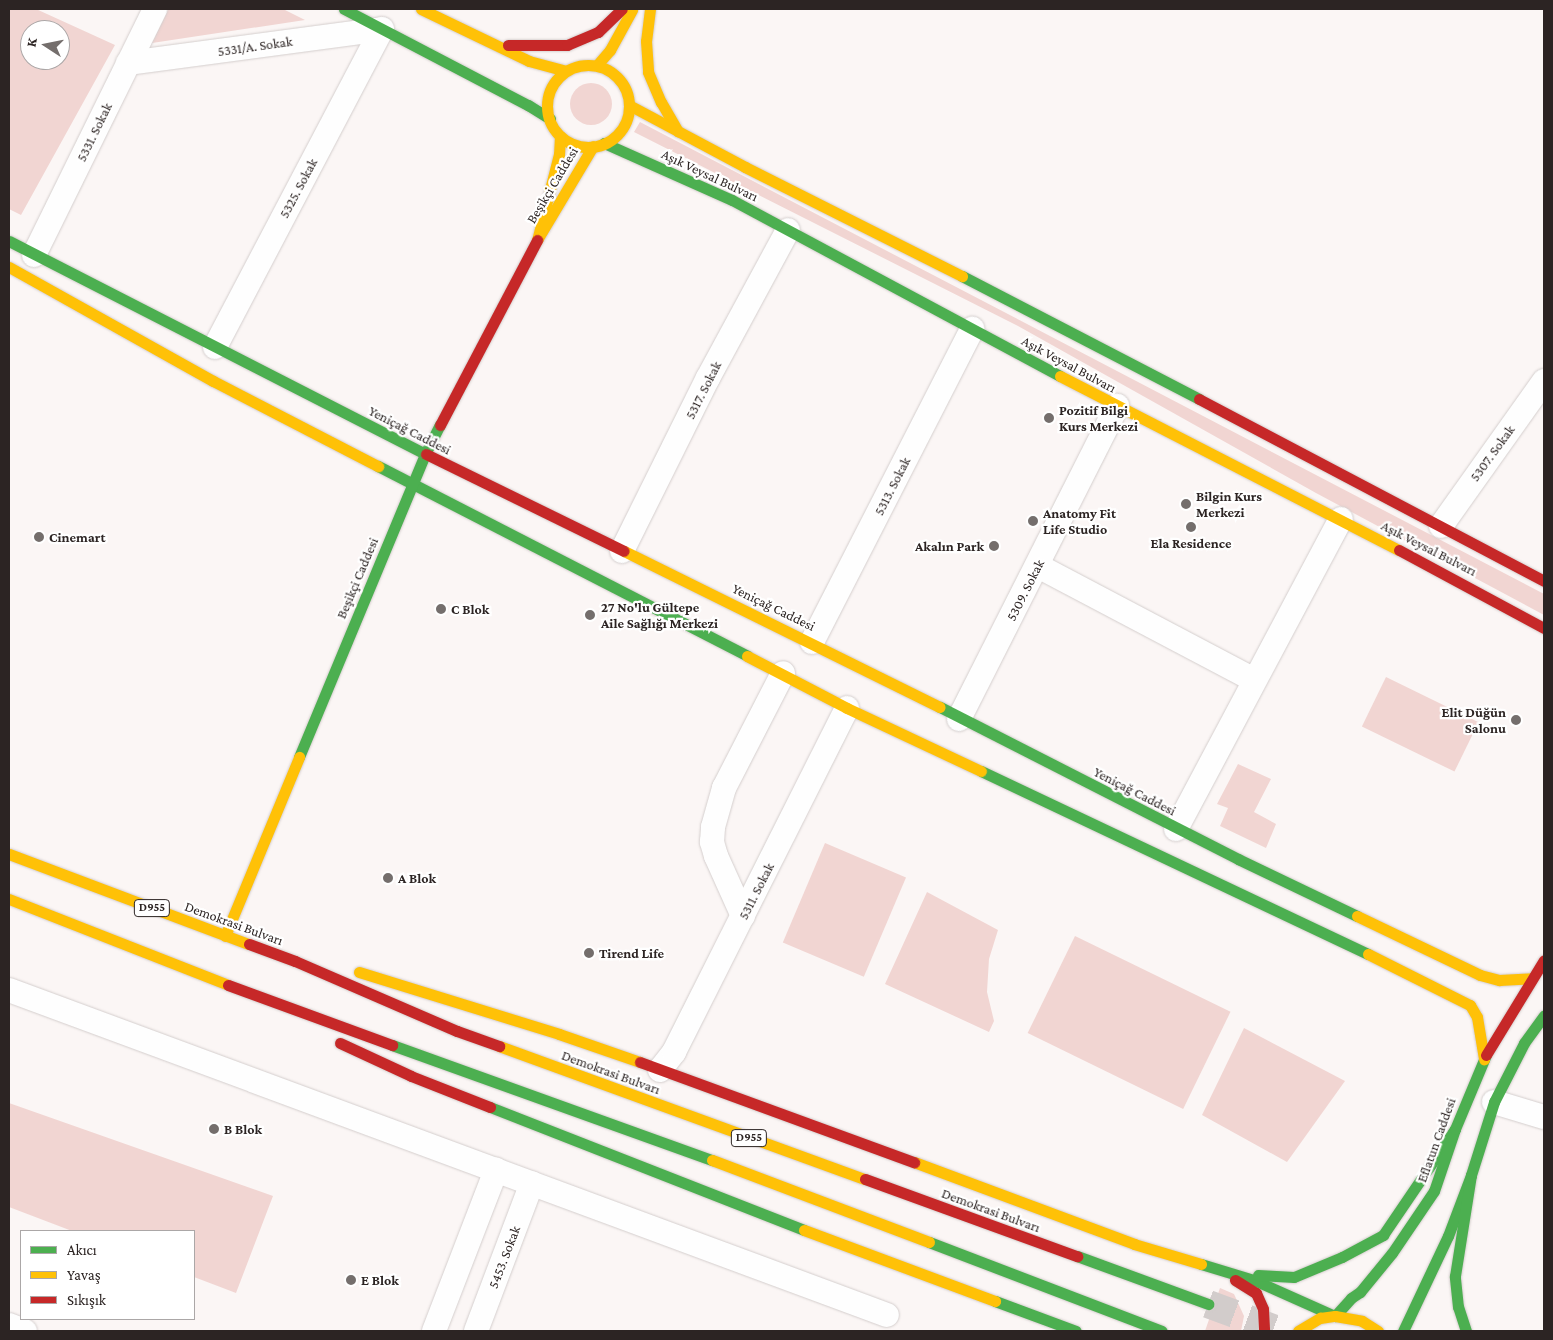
<!DOCTYPE html>
<meta charset="utf-8">
<style>
body{margin:0}
#map{position:relative;width:1553px;height:1340px;overflow:hidden;background:#fbf6f5;font-family:"Crimson Pro",serif}
div>[style]{position:absolute}
.green>*{inset:0;background:#f1d5d2;transform-origin:0 0}
.round{border-radius:50%}
.highway-tunnel>*{height:28px;margin-top:-14px;transform-origin:0;background:repeating-linear-gradient(90deg,#d2cccb 0 28px,transparent 0 42px)}
.roads{filter:drop-shadow(0 0 1px #d4cecd) drop-shadow(0 0 1px #d4cecd)}
.street>*{height:24px;margin:-12px;padding:0 12px;transform-origin:12px;border-radius:12px;background:#fefefe}
.fast>*{height:11px;margin:-5.5px;padding:0 5.5px;transform-origin:5.5px;border-radius:5.5px;background:#4caf50}
.slow>*{height:11px;margin:-5.5px;padding:0 5.5px;transform-origin:5.5px;border-radius:5.5px;background:#ffc107}
.slow>.ring{margin:-5.5px;padding:0;box-sizing:content-box;background:none;border:11px solid #ffc107;border-radius:50%}
.jam>*{height:11px;margin:-5.5px;padding:0 5.5px;transform-origin:5.5px;border-radius:5.5px;background:#c62828}
.dots>*{width:14px;height:14px;translate:-50% -50%;box-sizing:border-box;border:2px solid #fff;border-radius:50%}
span{translate:-50% -50%;white-space:nowrap;text-align:center;line-height:1.15;-webkit-text-stroke:4.5px #fff;paint-order:stroke}
.shield-label span{padding:1px 4px;background:#fff;border:1px solid;border-radius:4px;-webkit-text-stroke-width:0}
.shield-label{font-size:12px;color:#2c2423;font-weight:700}
.street-label{font-size:14px;color:#2c2423}
.poi-label{font-size:14px;color:#2c2423;font-weight:700}
.left{translate:0 -50%;text-align:left}
.right{translate:-100% -50%;text-align:right}
.frame{position:absolute;inset:0;border:10px solid #2c2423;pointer-events:none}
.legend{position:absolute;left:20px;top:1230px;width:175px;height:90px;box-sizing:border-box;background:#fff;border:1px solid #aba7a7;margin:0;padding:6px 9px;list-style:none;font-size:15px;color:#2c2423}
.legend li{display:flex;align-items:center;gap:10px;height:25px}
.legend b{width:25px;border:1px solid #aba7a7}
.north{position:absolute;left:20px;top:20px;width:50px;height:50px;box-sizing:border-box;background:#fff;border:1px solid #aba7a7;border-radius:50%;rotate:281deg;font-size:14px;font-weight:700;line-height:20px;text-align:center;color:#2c2423}
.north::after{content:'';display:block;margin:auto;width:18px;height:22px;background:#746e6c;clip-path:polygon(50% 0,100% 100%,50% 72%,0 100%)}
</style>
<div id="map">
<div class="green">
<i style="clip-path:polygon(evenodd,9px 9px,36px 9px,115px 45px,21px 215px,9px 209px,9px 9px,30px 30px,60px 30px,60px 60px,30px 60px,30px 30px)"></i>
<i style="clip-path:polygon(168px 9px,283px 9px,305px 20px,152px 43px)"></i>
<i class="round" style="left:570px;top:83px;width:42px;height:42px"></i>
<i style="clip-path:polygon(640px 122px,1544px 594px,1544px 615px,1316px 493px,1018px 326px,634px 132px)"></i>
<i style="left:1386px;top:677px;width:103px;height:55px;rotate:26deg"></i>
<i style="clip-path:polygon(1238px 764px,1271px 779px,1254px 812px,1276px 824px,1266px 848px,1220px 826px,1228px 808px,1217px 804px)"></i>
<i style="left:825px;top:843px;width:88px;height:108px;rotate:23deg"></i>
<i style="clip-path:polygon(927px 892px,998px 930px,989px 959px,987px 992px,994px 1021px,989px 1032px,885px 984px)"></i>
<i style="left:1075px;top:936px;width:173px;height:108px;rotate:26deg"></i>
<i style="clip-path:polygon(1244px 1028px,1345px 1081px,1287px 1162px,1202px 1115px)"></i>
<i style="clip-path:polygon(9px 1103px,273px 1196px,236px 1293px,194px 1277px,194px 1231px,72px 1231px,9px 1207px)"></i>
<i style="clip-path:polygon(1220px 1288px,1234px 1294px,1244px 1316px,1241px 1331px,1205px 1331px)"></i>
</div>
<div class="highway-tunnel">
<i style="left:1208px;top:1304px;width:78px;rotate:20.3deg"></i>
</div>
<div class="roads">
<div class="street">
<i style="left:128px;top:63px;width:256px;rotate:-7.6deg"></i>
<i style="left:34px;top:255px;width:274px;rotate:-63.8deg"></i>
<i style="left:215px;top:347px;width:359px;rotate:-62.3deg"></i>
<i style="left:1441px;top:526px;width:178px;rotate:-54.6deg"></i>
<i style="left:622px;top:551px;width:193px;rotate:-63.6deg"></i>
<i style="left:708px;top:378px;width:168px;rotate:-61.6deg"></i>
<i style="left:1038px;top:566px;width:244px;rotate:27.8deg"></i>
<i style="left:812px;top:642px;width:352px;rotate:-62.9deg"></i>
<i style="left:959px;top:719px;width:351px;rotate:-63.2deg"></i>
<i style="left:1176px;top:829px;width:351px;rotate:-62deg"></i>
<i style="left:743px;top:916px;width:66px;rotate:-114.2deg"></i>
<i style="left:716px;top:856px;width:15px;rotate:-106deg"></i>
<i style="left:712px;top:842px;width:15px;rotate:-86deg"></i>
<i style="left:713px;top:827px;width:41px;rotate:-74.2deg"></i>
<i style="left:724px;top:788px;width:129px;rotate:-62.8deg"></i>
<i style="left:9px;top:990px;width:936px;rotate:20.31deg"></i>
<i style="left:660px;top:1070px;width:23px;rotate:-52deg"></i>
<i style="left:674px;top:1052px;width:385px;rotate:-63.3deg"></i>
<i style="left:1494px;top:1102px;width:52px;rotate:16.7deg"></i>
<i style="left:9px;top:1325px;width:17px;rotate:21deg"></i>
<i style="left:434px;top:1331px;width:173px;rotate:-68.9deg"></i>
<i style="left:476px;top:1331px;width:158px;rotate:-69.3deg"></i>
</div>
<div class="fast">
<i style="left:344px;top:9px;width:208px;rotate:27.6deg"></i>
<i style="left:528px;top:105px;width:26px;rotate:32deg"></i>
<i style="left:604px;top:143px;width:140px;rotate:24deg"></i>
<i style="left:732px;top:200px;width:372px;rotate:28.2deg"></i>
<i style="left:9px;top:241px;width:468px;rotate:27.1deg"></i>
<i style="left:962px;top:276px;width:267px;rotate:27.4deg"></i>
<i style="left:378px;top:466px;width:415px;rotate:27.2deg"></i>
<i style="left:940px;top:707px;width:335px;rotate:27deg"></i>
<i style="left:1238px;top:859px;width:132px;rotate:25.6deg"></i>
<i style="left:299px;top:757px;width:328px;rotate:-67.4deg"></i>
<i style="left:425px;top:454px;width:33px;rotate:-63deg"></i>
<i style="left:981px;top:771px;width:428px;rotate:25.3deg"></i>
<i style="left:392px;top:1045px;width:340px;rotate:19.8deg"></i>
<i style="left:490px;top:1107px;width:337px;rotate:21.4deg"></i>
<i style="left:929px;top:1242px;width:249px;rotate:20.9deg"></i>
<i style="left:1077px;top:1256px;width:140px;rotate:20.1deg"></i>
<i style="left:1201px;top:1264px;width:55px;rotate:16.8deg"></i>
<i style="left:1254px;top:1280px;width:89px;rotate:24deg"></i>
<i style="left:1258px;top:1275px;width:36px;rotate:3deg"></i>
<i style="left:1294px;top:1277px;width:52px;rotate:-22.6deg"></i>
<i style="left:1342px;top:1257px;width:47px;rotate:-28.2deg"></i>
<i style="left:1383px;top:1235px;width:128px;rotate:-55.8deg"></i>
<i style="left:995px;top:1301px;width:86px;rotate:20.3deg"></i>
<i style="left:1335px;top:1316px;width:24px;rotate:-48deg"></i>
<i style="left:1351px;top:1298px;width:11px;rotate:-34deg"></i>
<i style="left:1360px;top:1292px;width:50px;rotate:-50.6deg"></i>
<i style="left:1392px;top:1253px;width:75px;rotate:-55.9deg"></i>
<i style="left:1434px;top:1191px;width:65px;rotate:-71.3deg"></i>
<i style="left:1455px;top:1129px;width:80px;rotate:-67.3deg"></i>
<i style="left:1403px;top:1331px;width:105px;rotate:-64.7deg"></i>
<i style="left:1448px;top:1236px;width:65px;rotate:-69.3deg"></i>
<i style="left:1471px;top:1175px;width:77px;rotate:-72.5deg"></i>
<i style="left:1494px;top:1102px;width:66px;rotate:-63deg"></i>
<i style="left:1524px;top:1043px;width:34px;rotate:-54deg"></i>
<i style="left:1466px;top:1331px;width:25px;rotate:-108deg"></i>
<i style="left:1458px;top:1307px;width:31px;rotate:-96deg"></i>
<i style="left:1455px;top:1276px;width:102px;rotate:-81deg"></i>
</div>
<div class="slow">
<i style="left:421px;top:9px;width:120px;rotate:25.7deg"></i>
<i style="left:529px;top:61px;width:38px;rotate:15deg"></i>
<i style="left:650px;top:9px;width:32px;rotate:97deg"></i>
<i style="left:646px;top:41px;width:31px;rotate:86deg"></i>
<i style="left:648px;top:72px;width:33px;rotate:67deg"></i>
<i style="left:661px;top:102px;width:34px;rotate:60deg"></i>
<i style="left:597px;top:65px;width:20px;rotate:-49deg"></i>
<i style="left:610px;top:50px;width:46px;rotate:-61.2deg"></i>
<i class="ring" style="left:547px;top:65px;width:71px;height:71px"></i>
<i style="left:629px;top:105px;width:132px;rotate:28.1deg"></i>
<i style="left:745px;top:167px;width:243px;rotate:26.7deg"></i>
<i style="left:560px;top:136px;width:18px;rotate:93deg"></i>
<i style="left:559px;top:154px;width:89px;rotate:104.3deg"></i>
<i style="left:537px;top:240px;width:109px;rotate:-59.2deg"></i>
<i style="left:9px;top:267px;width:234px;rotate:29.2deg"></i>
<i style="left:213px;top:381px;width:186px;rotate:27.3deg"></i>
<i style="left:1060px;top:376px;width:381px;rotate:27.2deg"></i>
<i style="left:624px;top:551px;width:352px;rotate:26.3deg"></i>
<i style="left:747px;top:656px;width:113px;rotate:27.5deg"></i>
<i style="left:847px;top:708px;width:148px;rotate:25.2deg"></i>
<i style="left:9px;top:854px;width:256px;rotate:20.6deg"></i>
<i style="left:9px;top:899px;width:235px;rotate:21.4deg"></i>
<i style="left:1357px;top:916px;width:136px;rotate:25.6deg"></i>
<i style="left:1480px;top:975px;width:20px;rotate:15deg"></i>
<i style="left:1499px;top:980px;width:33px;rotate:-3deg"></i>
<i style="left:225px;top:936px;width:194px;rotate:-67.5deg"></i>
<i style="left:1368px;top:954px;width:114px;rotate:26.6deg"></i>
<i style="left:1470px;top:1005px;width:14px;rotate:60deg"></i>
<i style="left:1477px;top:1017px;width:43px;rotate:80.5deg"></i>
<i style="left:359px;top:972px;width:209px;rotate:17.2deg"></i>
<i style="left:559px;top:1034px;width:86px;rotate:19.1deg"></i>
<i style="left:499px;top:1046px;width:389px;rotate:20deg"></i>
<i style="left:712px;top:1160px;width:232px;rotate:20.7deg"></i>
<i style="left:914px;top:1162px;width:235px;rotate:20.4deg"></i>
<i style="left:1134px;top:1244px;width:70px;rotate:16.6deg"></i>
<i style="left:804px;top:1230px;width:204px;rotate:20.4deg"></i>
<i style="left:1298px;top:1331px;width:26px;rotate:-31deg"></i>
<i style="left:1320px;top:1318px;width:15px;rotate:-8deg"></i>
<i style="left:1335px;top:1316px;width:27px;rotate:10deg"></i>
<i style="left:1362px;top:1321px;width:19px;rotate:32deg"></i>
</div>
<div class="jam">
<i style="left:508px;top:45px;width:59px"></i>
<i style="left:567px;top:45px;width:34px;rotate:-23deg"></i>
<i style="left:598px;top:32px;width:33px;rotate:-44deg"></i>
<i style="left:1199px;top:399px;width:390px;rotate:27.8deg"></i>
<i style="left:440px;top:425px;width:209px;rotate:-62.3deg"></i>
<i style="left:426px;top:454px;width:220px;rotate:26.1deg"></i>
<i style="left:1399px;top:550px;width:165px;rotate:28.3deg"></i>
<i style="left:249px;top:944px;width:49px;rotate:20.3deg"></i>
<i style="left:295px;top:961px;width:176px;rotate:23.4deg"></i>
<i style="left:457px;top:1031px;width:45px;rotate:19.7deg"></i>
<i style="left:228px;top:985px;width:175px;rotate:20.1deg"></i>
<i style="left:340px;top:1043px;width:78px;rotate:24.9deg"></i>
<i style="left:411px;top:1076px;width:85px;rotate:21.4deg"></i>
<i style="left:1486px;top:1055px;width:111px;rotate:-58.6deg"></i>
<i style="left:640px;top:1062px;width:292px;rotate:20.1deg"></i>
<i style="left:865px;top:1179px;width:226px;rotate:20deg"></i>
<i style="left:1235px;top:1280px;width:25px;rotate:32deg"></i>
<i style="left:1256px;top:1293px;width:17px;rotate:66deg"></i>
<i style="left:1263px;top:1309px;width:22px;rotate:87deg"></i>
</div>
</div>
<div class="dots">
<i style="left:1049px;top:418px;background:#746e6c"></i>
<i style="left:1186px;top:504px;background:#746e6c"></i>
<i style="left:1033px;top:521px;background:#746e6c"></i>
<i style="left:1191px;top:527px;background:#746e6c"></i>
<i style="left:39px;top:537px;background:#746e6c"></i>
<i style="left:994px;top:546px;background:#746e6c"></i>
<i style="left:441px;top:609px;background:#746e6c"></i>
<i style="left:590px;top:615px;background:#746e6c"></i>
<i style="left:1516px;top:720px;background:#746e6c"></i>
<i style="left:388px;top:878px;background:#746e6c"></i>
<i style="left:589px;top:953px;background:#746e6c"></i>
<i style="left:214px;top:1129px;background:#746e6c"></i>
<i style="left:351px;top:1280px;background:#746e6c"></i>
</div>
<div class="shield-label">
<span style="left:152px;top:908px">D955</span>
<span style="left:749px;top:1138px">D955</span>
</div>
<div class="street-label">
<span style="left:255px;top:46px;rotate:-8deg">5331/A. Sokak</span>
<span style="left:94px;top:132px;rotate:-64deg">5331. Sokak</span>
<span style="left:710px;top:175px;rotate:25deg">Aşık Veysal Bulvarı</span>
<span style="left:552px;top:185px;rotate:-59deg">Beşikçi Caddesi</span>
<span style="left:298px;top:188px;rotate:-62deg">5325. Sokak</span>
<span style="left:1069px;top:364px;rotate:28deg">Aşık Veysal Bulvarı</span>
<span style="left:703px;top:390px;rotate:-63deg">5317. Sokak</span>
<span style="left:410px;top:430px;rotate:27deg">Yeniçağ Caddesi</span>
<span style="left:1492px;top:453px;rotate:-54deg">5307. Sokak</span>
<span style="left:892px;top:486px;rotate:-63deg">5313. Sokak</span>
<span style="left:1429px;top:548px;rotate:27deg">Aşık Veysal Bulvarı</span>
<span style="left:357px;top:578px;rotate:-67deg">Beşikçi Caddesi</span>
<span style="left:1025px;top:590px;rotate:-63deg">5309. Sokak</span>
<span style="left:774px;top:607px;rotate:26deg">Yeniçağ Caddesi</span>
<span style="left:1135px;top:791px;rotate:27deg">Yeniçağ Caddesi</span>
<span style="left:756px;top:891px;rotate:-63deg">5311. Sokak</span>
<span style="left:234px;top:923px;rotate:20deg">Demokrasi Bulvarı</span>
<span style="left:611px;top:1072px;rotate:20deg">Demokrasi Bulvarı</span>
<span style="left:1436px;top:1140px;rotate:-70deg">Eflatun Caddesi</span>
<span style="left:991px;top:1210px;rotate:20deg">Demokrasi Bulvarı</span>
<span style="left:504px;top:1257px;rotate:-69deg">5453. Sokak</span>
</div>
<div class="poi-label">
<span class="left" style="left:1059px;top:418px">Pozitif Bilgi<br>Kurs Merkezi</span>
<span class="left" style="left:1196px;top:504px">Bilgin Kurs<br>Merkezi</span>
<span class="left" style="left:1043px;top:521px">Anatomy Fit<br>Life Studio</span>
<span class="left" style="left:49px;top:537px">Cinemart</span>
<span style="left:1191px;top:543px">Ela Residence</span>
<span class="right" style="left:984px;top:546px">Akalın Park</span>
<span class="left" style="left:601px;top:615px">27 No'lu Gültepe<br>Aile Sağlığı Merkezi</span>
<span class="left" style="left:451px;top:609px">C Blok</span>
<span class="right" style="left:1506px;top:720px">Elit Düğün<br>Salonu</span>
<span class="left" style="left:398px;top:878px">A Blok</span>
<span class="left" style="left:599px;top:953px">Tirend Life</span>
<span class="left" style="left:224px;top:1129px">B Blok</span>
<span class="left" style="left:361px;top:1280px">E Blok</span>
</div>
<div class="frame"></div>
<ul class="legend">
<li><b style="height:6px;background:#4caf50"></b>Akıcı</li>
<li><b style="height:6px;background:#ffc107"></b>Yavaş</li>
<li><b style="height:6px;background:#c62828"></b>Sıkışık</li>
</ul>
<div class="north">K</div>
</div>
